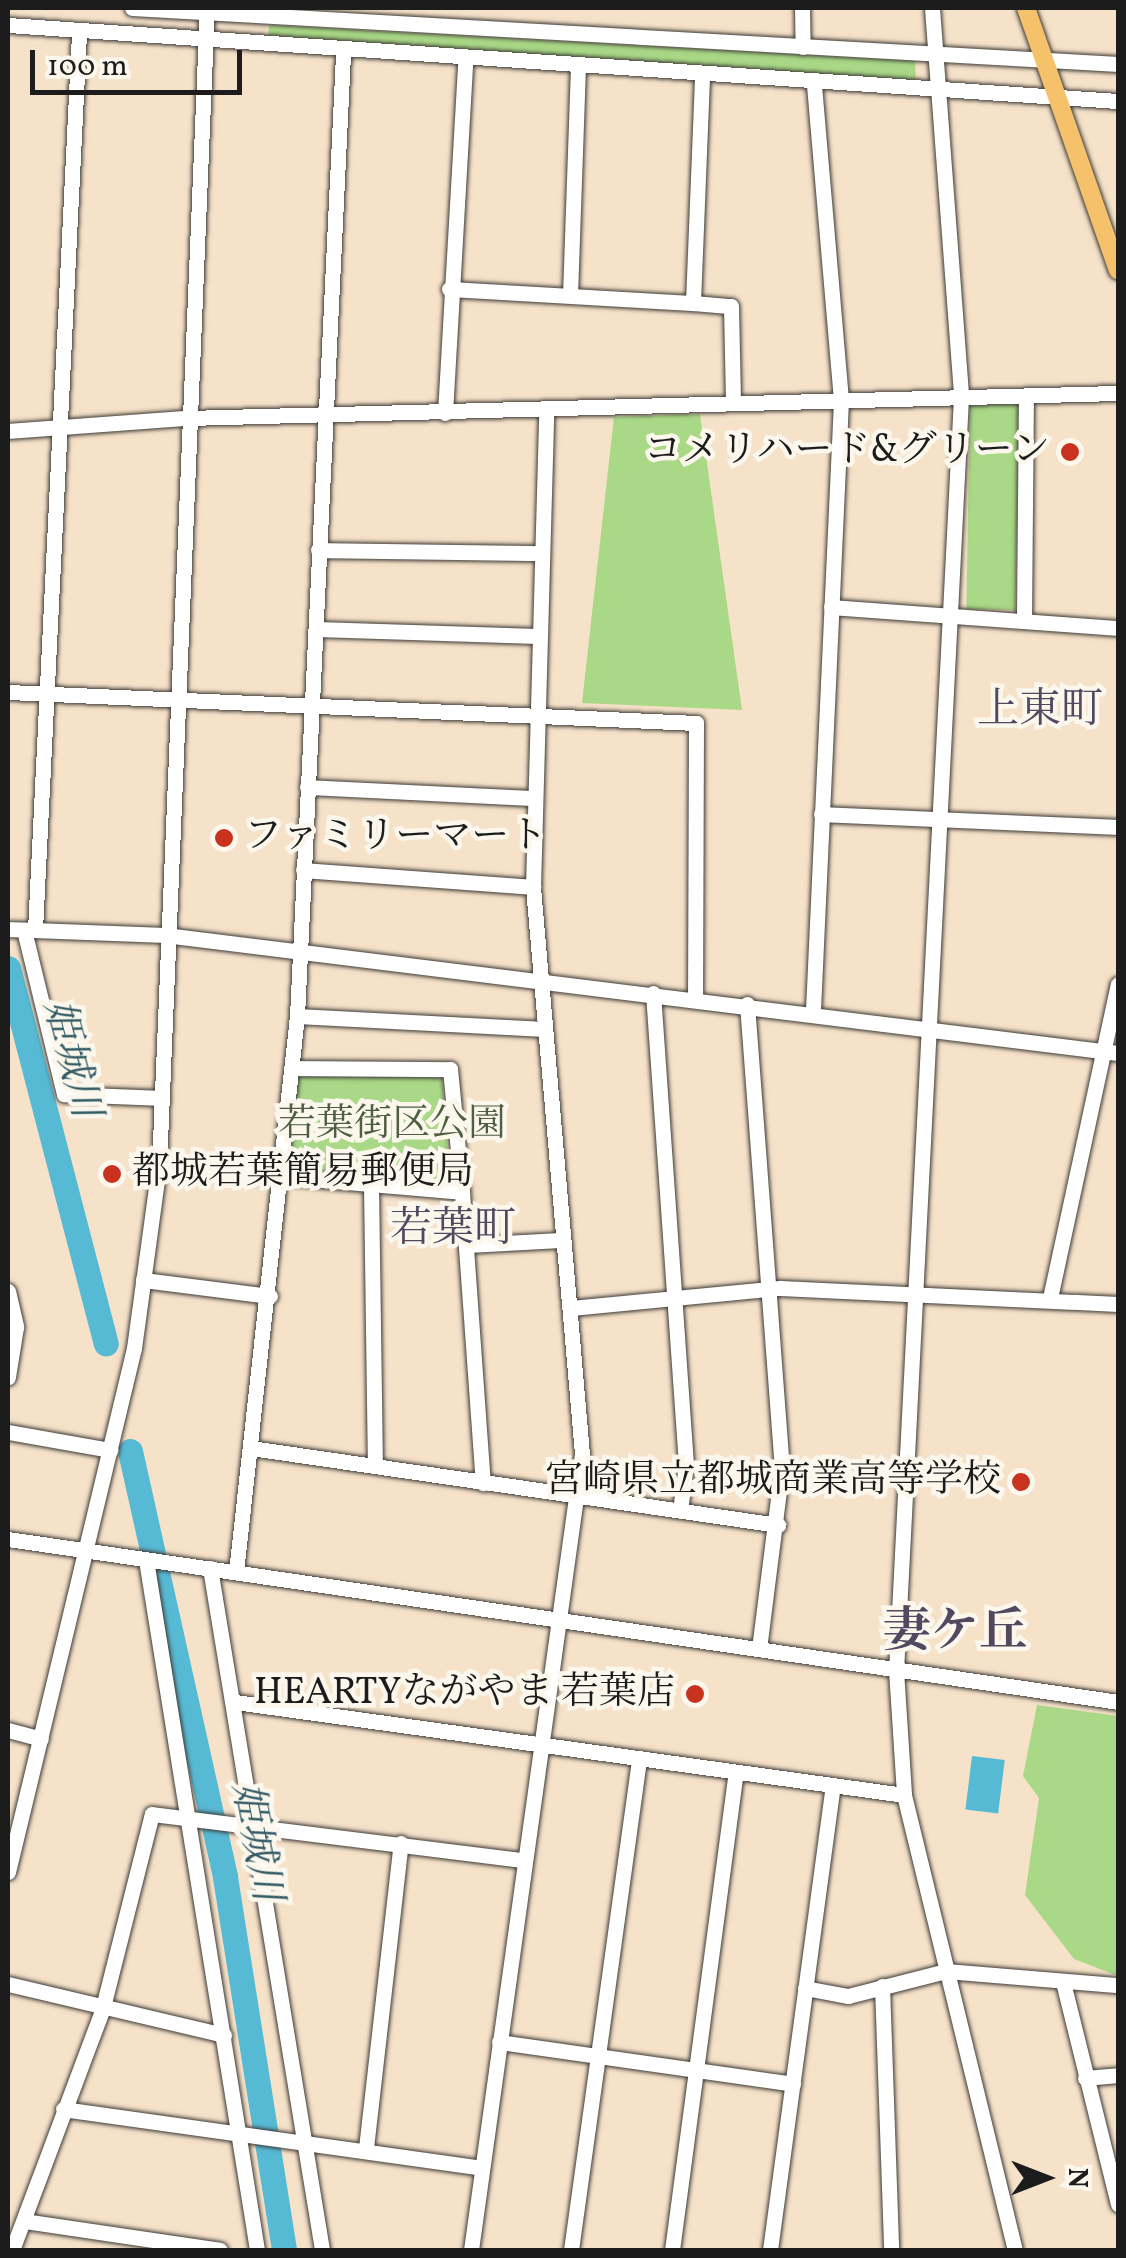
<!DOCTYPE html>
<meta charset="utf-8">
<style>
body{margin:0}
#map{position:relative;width:1126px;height:2258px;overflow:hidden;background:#f6e2c9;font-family:Vollkorn,"Noto Serif JP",serif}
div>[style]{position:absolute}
.green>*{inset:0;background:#a9d886;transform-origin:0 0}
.water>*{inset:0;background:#57bad5;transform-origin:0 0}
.river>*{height:25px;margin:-12.5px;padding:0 12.5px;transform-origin:12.5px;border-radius:12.5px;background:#57bad5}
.roads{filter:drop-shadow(0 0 2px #3d3a36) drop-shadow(0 0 2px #3d3a36)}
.minor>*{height:15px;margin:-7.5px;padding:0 7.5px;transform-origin:7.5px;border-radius:7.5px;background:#fff}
.major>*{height:18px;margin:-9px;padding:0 9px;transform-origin:9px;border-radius:9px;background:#f5c16b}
.dots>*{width:28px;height:28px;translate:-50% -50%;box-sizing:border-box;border:5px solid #fbf7ec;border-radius:50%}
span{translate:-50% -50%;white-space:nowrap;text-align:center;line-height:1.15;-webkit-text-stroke:9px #fbf7ec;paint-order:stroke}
.poi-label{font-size:38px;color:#1c1c1c}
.right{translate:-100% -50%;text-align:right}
.left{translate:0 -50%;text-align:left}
.park-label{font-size:38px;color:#4d5e41}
.water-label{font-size:40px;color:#345b66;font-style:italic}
.quarter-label{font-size:42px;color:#53485f}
.district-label{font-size:48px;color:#53485f;font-weight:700}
.frame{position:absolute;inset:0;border:10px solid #1c1c1c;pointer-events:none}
.north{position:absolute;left:996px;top:2128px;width:100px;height:100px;-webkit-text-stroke:8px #fbf7ec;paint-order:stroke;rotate:90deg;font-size:28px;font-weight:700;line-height:40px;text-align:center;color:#1c1c1c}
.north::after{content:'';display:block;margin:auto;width:35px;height:45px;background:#1c1c1c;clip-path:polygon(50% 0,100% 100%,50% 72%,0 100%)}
.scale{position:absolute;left:30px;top:50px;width:212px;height:45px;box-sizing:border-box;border:5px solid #1c1c1c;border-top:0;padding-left:12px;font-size:30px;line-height:35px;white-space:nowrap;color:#1c1c1c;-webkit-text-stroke:8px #fbf7ec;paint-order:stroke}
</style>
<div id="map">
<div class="green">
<i style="clip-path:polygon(269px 25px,915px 61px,916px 82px,268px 39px)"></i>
<i style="left:1019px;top:402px;width:208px;height:49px;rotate:91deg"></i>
<i style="clip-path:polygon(700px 414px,742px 710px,582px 703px,614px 417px)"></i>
<i style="clip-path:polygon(298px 1074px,442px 1074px,450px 1183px,289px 1170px)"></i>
<i style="clip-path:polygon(1037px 1705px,1118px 1716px,1118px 1976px,1074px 1959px,1025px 1895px,1039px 1798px,1023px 1776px)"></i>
</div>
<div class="water">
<i style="left:972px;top:1756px;width:33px;height:54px;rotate:7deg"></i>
</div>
<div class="river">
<i style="left:8px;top:968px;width:388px;rotate:75.4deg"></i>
<i style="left:130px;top:1451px;width:436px;rotate:77.4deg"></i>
<i style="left:225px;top:1877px;width:378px;rotate:81deg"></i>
</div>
<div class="roads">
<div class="minor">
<i style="left:132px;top:8px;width:988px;rotate:3.25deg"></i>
<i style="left:802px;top:8px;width:39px;rotate:89deg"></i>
<i style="left:932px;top:8px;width:390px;rotate:85.7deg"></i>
<i style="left:961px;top:397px;width:1275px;rotate:92.92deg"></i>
<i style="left:896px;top:1670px;width:125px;rotate:86.3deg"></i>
<i style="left:904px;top:1795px;width:468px;rotate:76.3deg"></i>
<i style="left:8px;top:25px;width:1113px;rotate:3.92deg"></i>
<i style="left:702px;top:78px;width:225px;rotate:92.3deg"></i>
<i style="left:693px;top:303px;width:38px;rotate:5deg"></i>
<i style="left:731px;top:306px;width:94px;rotate:88.8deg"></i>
<i style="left:449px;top:289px;width:244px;rotate:3.3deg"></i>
<i style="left:570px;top:295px;width:225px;rotate:-88deg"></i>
<i style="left:445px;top:413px;width:352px;rotate:-86.7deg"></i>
<i style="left:8px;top:431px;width:179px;rotate:-4.2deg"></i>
<i style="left:187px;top:418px;width:931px;rotate:-1.54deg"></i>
<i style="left:318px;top:550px;width:222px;rotate:0.8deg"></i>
<i style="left:831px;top:607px;width:288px;rotate:4.2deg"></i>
<i style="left:1024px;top:619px;width:223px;rotate:-89.5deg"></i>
<i style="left:316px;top:629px;width:222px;rotate:1.8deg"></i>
<i style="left:8px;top:692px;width:689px;rotate:2.58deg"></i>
<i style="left:696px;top:723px;width:274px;rotate:90.2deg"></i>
<i style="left:307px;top:787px;width:227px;rotate:2.8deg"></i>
<i style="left:821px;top:814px;width:297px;rotate:2.5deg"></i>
<i style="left:303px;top:870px;width:231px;rotate:4.2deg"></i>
<i style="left:8px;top:929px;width:157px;rotate:2.2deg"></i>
<i style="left:165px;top:935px;width:960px;rotate:7.06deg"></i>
<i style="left:24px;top:930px;width:169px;rotate:76.3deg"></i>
<i style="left:64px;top:1094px;width:98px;rotate:2.3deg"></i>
<i style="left:35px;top:930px;width:898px;rotate:-87.19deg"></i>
<i style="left:653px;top:993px;width:472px;rotate:86deg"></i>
<i style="left:686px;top:1464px;width:47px;rotate:97.3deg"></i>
<i style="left:747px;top:1004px;width:464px;rotate:85.7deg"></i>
<i style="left:782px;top:1467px;width:183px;rotate:97.2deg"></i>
<i style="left:813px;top:1010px;width:611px;rotate:-87.37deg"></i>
<i style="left:841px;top:400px;width:316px;rotate:-94.9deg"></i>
<i style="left:297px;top:1016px;width:248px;rotate:3deg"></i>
<i style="left:292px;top:1068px;width:158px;rotate:0.4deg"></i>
<i style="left:450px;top:1069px;width:124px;rotate:84.4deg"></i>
<i style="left:159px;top:1166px;width:304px;rotate:4.9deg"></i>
<i style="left:462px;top:1192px;width:292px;rotate:85.9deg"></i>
<i style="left:371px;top:1184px;width:282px;rotate:89.2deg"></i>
<i style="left:466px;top:1245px;width:96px;rotate:-3deg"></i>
<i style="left:143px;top:1280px;width:128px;rotate:7.2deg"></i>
<i style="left:8px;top:1291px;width:37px;rotate:77deg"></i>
<i style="left:16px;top:1327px;width:51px;rotate:99.1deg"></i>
<i style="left:1050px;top:1298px;width:321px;rotate:-77.8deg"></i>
<i style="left:571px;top:1308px;width:210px;rotate:-5.5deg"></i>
<i style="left:780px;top:1288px;width:338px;rotate:2.7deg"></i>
<i style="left:8px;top:1432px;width:104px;rotate:10deg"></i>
<i style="left:251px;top:1448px;width:533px;rotate:8.31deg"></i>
<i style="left:8px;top:1539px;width:1122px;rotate:8.35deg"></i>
<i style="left:146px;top:1560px;width:699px;rotate:80.86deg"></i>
<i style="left:210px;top:1568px;width:691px;rotate:80.67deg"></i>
<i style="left:236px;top:1572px;width:559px;rotate:-83.74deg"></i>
<i style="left:297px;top:1016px;width:963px;rotate:-87.26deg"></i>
<i style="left:235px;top:1702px;width:675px;rotate:7.91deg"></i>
<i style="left:8px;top:1730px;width:34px;rotate:15deg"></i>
<i style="left:8px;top:1872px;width:539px;rotate:-76.48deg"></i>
<i style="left:134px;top:1348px;width:184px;rotate:-82.2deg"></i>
<i style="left:159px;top:1166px;width:1159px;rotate:-87.63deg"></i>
<i style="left:1063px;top:1982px;width:229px;rotate:76.1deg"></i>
<i style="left:8px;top:1984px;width:222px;rotate:13.3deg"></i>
<i style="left:882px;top:1986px;width:264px;rotate:88deg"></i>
<i style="left:805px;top:1988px;width:44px;rotate:10.5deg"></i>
<i style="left:848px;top:1996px;width:101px;rotate:-14.3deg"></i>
<i style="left:946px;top:1971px;width:173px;rotate:4.7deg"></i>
<i style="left:499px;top:2042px;width:297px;rotate:8.1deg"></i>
<i style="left:1085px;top:2078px;width:33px;rotate:-5deg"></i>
<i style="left:63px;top:2109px;width:423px;rotate:8deg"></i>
<i style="left:366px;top:2148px;width:307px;rotate:-83.5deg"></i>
<i style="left:24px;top:2221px;width:198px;rotate:8.4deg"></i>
<i style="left:12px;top:2250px;width:255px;rotate:-69.4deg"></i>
<i style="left:102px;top:2011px;width:203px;rotate:-75.8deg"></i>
<i style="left:152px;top:1814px;width:374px;rotate:7.1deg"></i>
<i style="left:471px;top:2250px;width:804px;rotate:-82.06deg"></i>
<i style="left:582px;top:1454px;width:569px;rotate:-94.94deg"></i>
<i style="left:533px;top:887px;width:479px;rotate:-88.4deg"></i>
<i style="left:571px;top:2250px;width:497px;rotate:-82.1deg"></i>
<i style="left:672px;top:2250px;width:482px;rotate:-82.4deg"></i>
<i style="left:770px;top:2250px;width:469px;rotate:-82.3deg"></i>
</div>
<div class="major">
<i style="left:1026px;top:8px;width:278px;rotate:70.7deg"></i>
</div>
</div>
<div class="dots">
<i style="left:1070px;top:452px;background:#c8321e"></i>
<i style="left:224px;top:838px;background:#c8321e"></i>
<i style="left:112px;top:1174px;background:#c8321e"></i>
<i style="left:1021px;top:1482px;background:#c8321e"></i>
<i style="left:695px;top:1694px;background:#c8321e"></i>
</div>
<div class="poi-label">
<span class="right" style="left:1050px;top:452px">コメリハード&amp;グリーン</span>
<span class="left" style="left:244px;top:838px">ファミリーマート</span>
<span class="left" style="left:132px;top:1174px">都城若葉簡易郵便局</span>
<span class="right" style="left:1001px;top:1482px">宮崎県立都城商業高等学校</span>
<span class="right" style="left:675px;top:1694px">HEARTYながやま 若葉店</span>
</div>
<div class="park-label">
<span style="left:392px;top:1126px">若葉街区公園</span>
</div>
<div class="water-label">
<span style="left:70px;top:1059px;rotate:75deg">姫城川</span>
<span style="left:255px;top:1842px;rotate:79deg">姫城川</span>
</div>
<div class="quarter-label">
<span style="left:1040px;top:712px">上東町</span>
<span style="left:453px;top:1231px">若葉町</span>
</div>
<div class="district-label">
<span style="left:955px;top:1634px">妻ケ丘</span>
</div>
<div class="frame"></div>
<div class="north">N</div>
<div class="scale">100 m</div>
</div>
